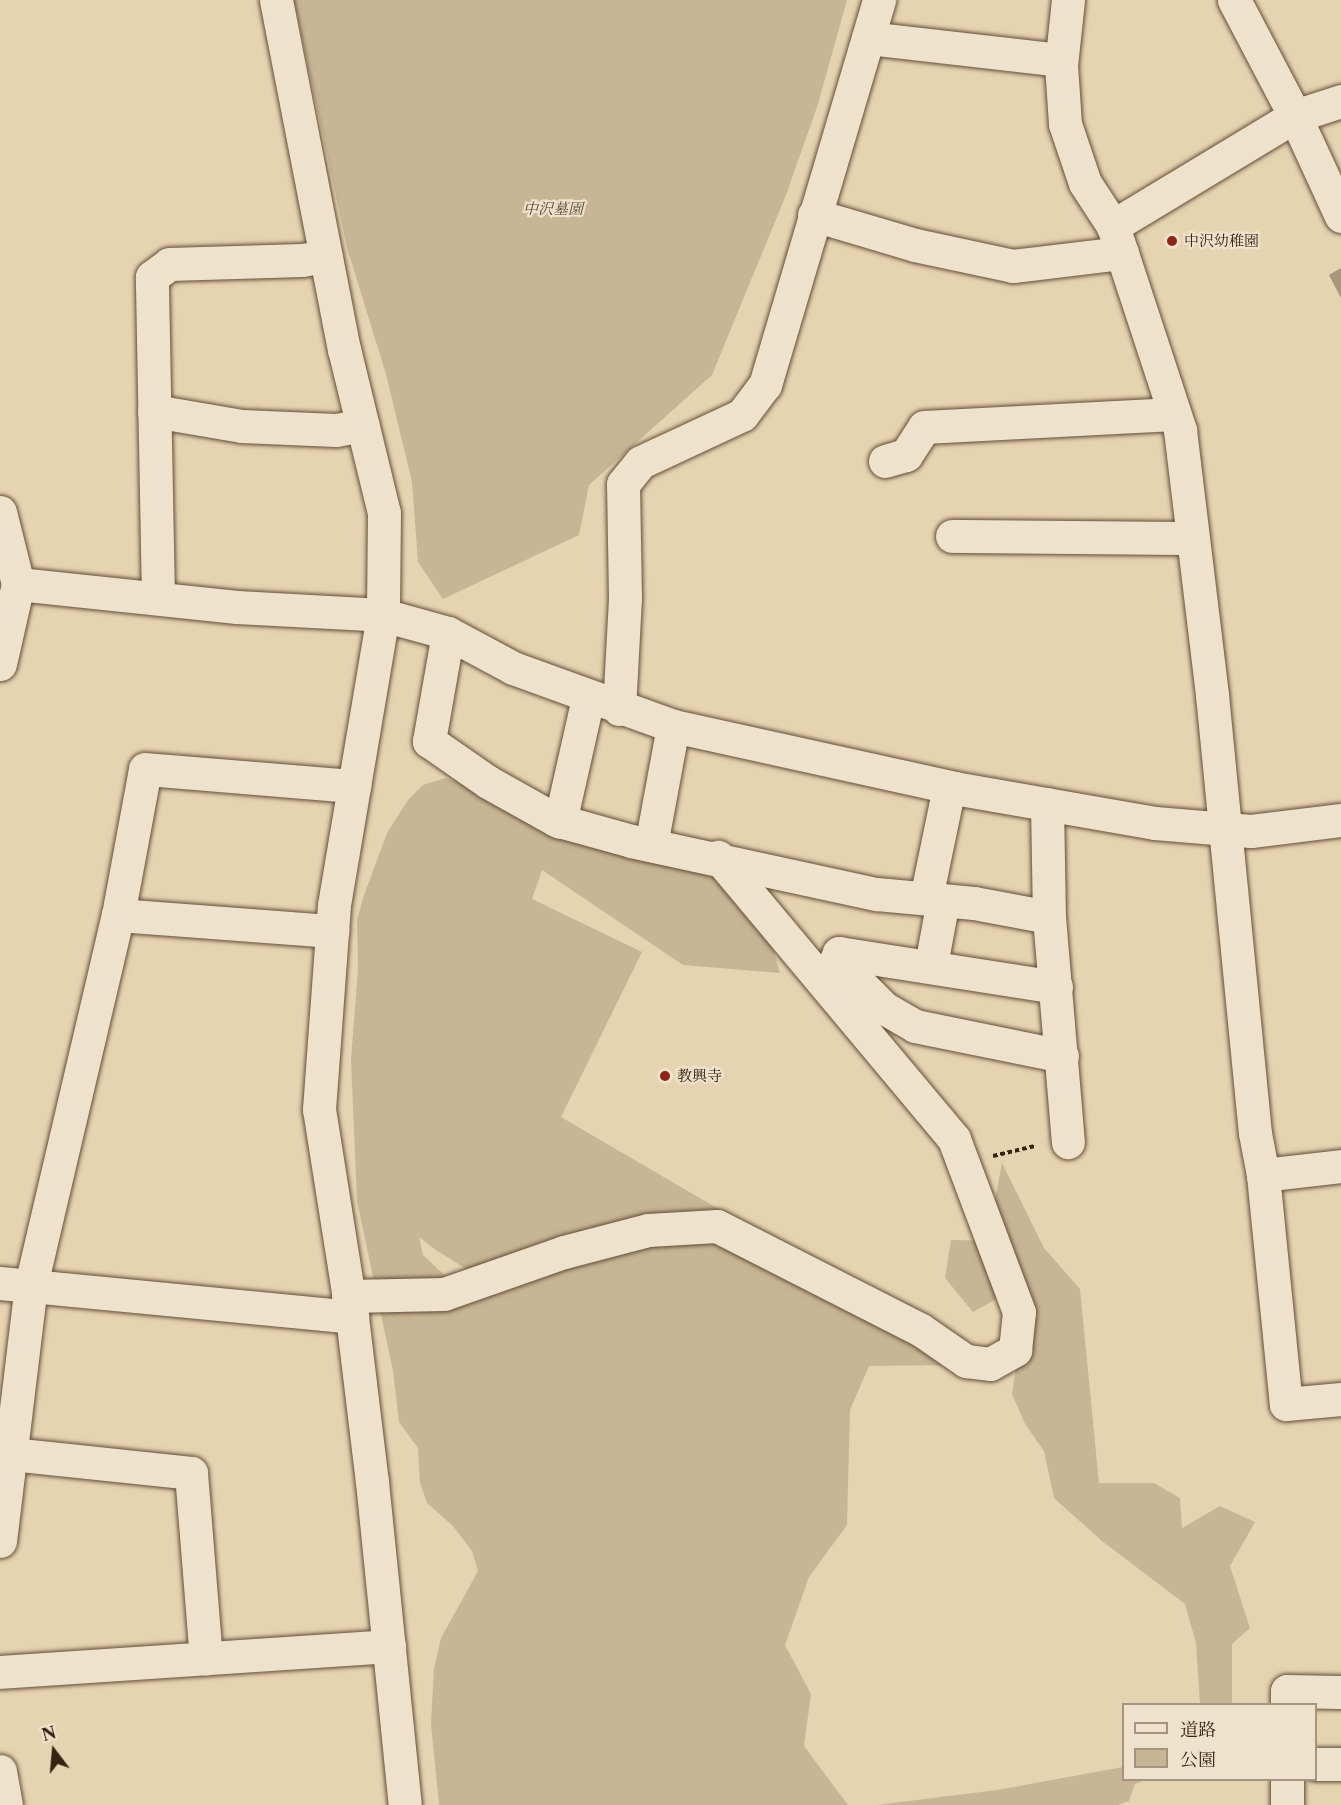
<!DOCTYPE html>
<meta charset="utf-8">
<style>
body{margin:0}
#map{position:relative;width:1341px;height:1805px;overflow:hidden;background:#e6d3b1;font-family:"Libre Caslon Text","Noto Serif JP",serif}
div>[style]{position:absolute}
.green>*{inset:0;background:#c8b595}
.water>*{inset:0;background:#aa967a}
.path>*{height:4px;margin-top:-2px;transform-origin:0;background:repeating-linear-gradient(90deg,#37210f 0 4.5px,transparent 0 7.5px)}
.roads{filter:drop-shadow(0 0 2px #634e38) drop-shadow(0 0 2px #634e38)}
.minor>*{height:33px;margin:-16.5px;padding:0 16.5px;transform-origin:16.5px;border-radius:16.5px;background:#efe2cc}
.dots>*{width:16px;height:16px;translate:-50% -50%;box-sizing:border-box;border:3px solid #efe2cc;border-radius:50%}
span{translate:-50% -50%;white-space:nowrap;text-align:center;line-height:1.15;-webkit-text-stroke:4.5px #efe2cc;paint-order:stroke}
.park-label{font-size:15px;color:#5b4630;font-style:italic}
.poi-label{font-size:15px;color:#37210f}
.left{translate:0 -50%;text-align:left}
.legend{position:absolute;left:1122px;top:1703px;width:195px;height:78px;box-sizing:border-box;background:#efe2cc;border:2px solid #a59580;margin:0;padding:8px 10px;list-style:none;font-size:18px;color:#37210f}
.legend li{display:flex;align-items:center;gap:12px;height:30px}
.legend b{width:30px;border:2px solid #a59580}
.north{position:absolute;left:24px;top:1721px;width:60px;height:60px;-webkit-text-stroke:4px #efe2cc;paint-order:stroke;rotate:344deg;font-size:16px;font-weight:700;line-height:24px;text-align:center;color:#37210f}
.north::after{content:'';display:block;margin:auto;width:21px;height:27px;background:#37210f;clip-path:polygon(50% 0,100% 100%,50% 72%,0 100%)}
</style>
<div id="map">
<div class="green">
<i style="clip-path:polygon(294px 0,847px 0,818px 104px,786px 195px,712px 375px,589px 485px,579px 535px,443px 599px,418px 562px,412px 482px,386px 374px,347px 248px)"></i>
<i style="clip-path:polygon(evenodd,446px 778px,491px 796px,752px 877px,780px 973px,683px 965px,542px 870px,532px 899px,642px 952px,561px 1117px,777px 1243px,949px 1365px,869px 1366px,850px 1410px,847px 1525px,809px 1577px,785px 1645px,811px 1694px,804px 1746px,848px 1805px,439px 1805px,431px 1724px,434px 1669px,441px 1638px,478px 1571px,472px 1551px,453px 1526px,427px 1503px,420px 1483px,418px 1448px,399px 1422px,393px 1371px,357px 1201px,351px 1059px,358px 969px,357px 920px,363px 898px,387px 833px,408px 800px,423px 785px,446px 778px,419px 1237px,433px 1248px,493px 1286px,470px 1299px,423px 1255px,419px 1237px)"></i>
<i style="clip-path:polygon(1002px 1163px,1044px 1248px,1080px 1289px,1099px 1483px,1154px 1483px,1180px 1498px,1182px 1528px,1220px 1506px,1255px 1522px,1230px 1566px,1250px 1628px,1232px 1644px,1232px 1704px,1200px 1704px,1196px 1643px,1185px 1604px,1102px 1541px,1054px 1498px,1044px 1451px,1025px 1424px,1012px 1394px,1023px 1318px,1033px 1299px,1024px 1284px,973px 1312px,945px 1278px,951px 1240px,1001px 1241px,994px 1205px)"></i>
<i style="clip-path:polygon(1123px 1767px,1124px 1780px,1145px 1780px,1135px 1784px,1129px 1801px,1118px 1805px,877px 1805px,997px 1790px)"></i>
</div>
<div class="water">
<i style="clip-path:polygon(1341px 268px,1341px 298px,1329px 275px)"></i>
</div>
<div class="path">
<i style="left:993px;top:1156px;width:43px;rotate:-13.4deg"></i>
</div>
<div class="roads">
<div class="minor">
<i style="left:276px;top:0;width:356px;rotate:79deg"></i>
<i style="left:344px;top:349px;width:169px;rotate:76.3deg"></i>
<i style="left:384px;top:513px;width:102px;rotate:90.6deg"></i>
<i style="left:383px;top:615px;width:294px;rotate:99.6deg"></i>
<i style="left:334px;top:905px;width:205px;rotate:94.2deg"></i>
<i style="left:319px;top:1109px;width:211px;rotate:81deg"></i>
<i style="left:352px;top:1317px;width:166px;rotate:83.1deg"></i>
<i style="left:372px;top:1482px;width:325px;rotate:84.2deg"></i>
<i style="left:1068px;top:0;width:65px;rotate:96.1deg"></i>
<i style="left:1061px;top:65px;width:59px;rotate:86.1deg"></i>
<i style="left:1065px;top:124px;width:62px;rotate:71.3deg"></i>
<i style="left:1085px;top:183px;width:51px;rotate:56.9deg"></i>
<i style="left:1234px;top:0;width:131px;rotate:62.3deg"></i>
<i style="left:1295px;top:116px;width:48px;rotate:-18.1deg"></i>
<i style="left:868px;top:38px;width:194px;rotate:6.5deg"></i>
<i style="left:814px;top:215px;width:105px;rotate:16.5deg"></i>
<i style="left:915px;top:245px;width:100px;rotate:12.1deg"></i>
<i style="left:1013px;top:266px;width:110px;rotate:-6.8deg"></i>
<i style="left:1341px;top:216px;width:110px;rotate:-114.7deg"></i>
<i style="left:1295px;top:116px;width:213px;rotate:148.9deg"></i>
<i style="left:1113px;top:226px;width:215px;rotate:71.8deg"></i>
<i style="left:1180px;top:430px;width:267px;rotate:83.1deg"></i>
<i style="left:1212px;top:695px;width:440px;rotate:84.4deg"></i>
<i style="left:1255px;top:1133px;width:43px;rotate:79.2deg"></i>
<i style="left:1263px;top:1175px;width:79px;rotate:-6.6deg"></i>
<i style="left:154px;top:411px;width:89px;rotate:9.7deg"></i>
<i style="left:242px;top:426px;width:94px;rotate:2.4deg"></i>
<i style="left:336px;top:430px;width:27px;rotate:-10deg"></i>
<i style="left:885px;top:461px;width:22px;rotate:-16deg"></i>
<i style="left:906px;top:455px;width:33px;rotate:-57deg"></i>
<i style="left:924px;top:427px;width:250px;rotate:-3deg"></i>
<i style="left:0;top:512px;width:74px;rotate:76deg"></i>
<i style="left:18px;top:584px;width:82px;rotate:102.7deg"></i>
<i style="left:952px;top:536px;width:240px;rotate:0.5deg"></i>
<i style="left:18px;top:584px;width:220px;rotate:6deg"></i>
<i style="left:237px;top:607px;width:146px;rotate:3.1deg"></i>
<i style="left:383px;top:615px;width:67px;rotate:15.5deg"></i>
<i style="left:448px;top:633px;width:74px;rotate:28.3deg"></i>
<i style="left:513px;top:668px;width:170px;rotate:19.9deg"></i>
<i style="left:673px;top:726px;width:288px;rotate:12.4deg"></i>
<i style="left:954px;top:788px;width:204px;rotate:9.9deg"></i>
<i style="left:1155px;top:823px;width:96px;rotate:4.8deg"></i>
<i style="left:1251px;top:831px;width:91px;rotate:-7deg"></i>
<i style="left:158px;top:598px;width:321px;rotate:-91.1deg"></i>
<i style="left:152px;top:277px;width:21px;rotate:-37deg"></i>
<i style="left:169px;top:264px;width:133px;rotate:-1.7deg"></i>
<i style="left:302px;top:260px;width:24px;rotate:-9deg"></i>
<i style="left:448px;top:633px;width:110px;rotate:100deg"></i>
<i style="left:429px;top:741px;width:72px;rotate:34.8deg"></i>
<i style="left:488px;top:782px;width:78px;rotate:29.2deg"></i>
<i style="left:556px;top:820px;width:78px;rotate:15.6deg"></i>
<i style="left:631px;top:841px;width:252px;rotate:12.2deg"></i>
<i style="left:877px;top:894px;width:97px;rotate:5.3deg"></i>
<i style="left:974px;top:903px;width:76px;rotate:10.6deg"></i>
<i style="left:619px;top:709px;width:111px;rotate:-86.9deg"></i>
<i style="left:625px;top:598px;width:114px;rotate:-91deg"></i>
<i style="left:623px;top:484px;width:28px;rotate:-51deg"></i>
<i style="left:641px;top:462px;width:111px;rotate:-25deg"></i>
<i style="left:742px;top:415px;width:38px;rotate:-53deg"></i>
<i style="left:765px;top:385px;width:402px;rotate:-73.5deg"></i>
<i style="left:1047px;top:804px;width:113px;rotate:89deg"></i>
<i style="left:1049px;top:917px;width:226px;rotate:85.2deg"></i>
<i style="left:560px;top:822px;width:127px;rotate:-77.3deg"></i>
<i style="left:651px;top:845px;width:121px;rotate:-79.5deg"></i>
<i style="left:926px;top:898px;width:113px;rotate:-78.3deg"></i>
<i style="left:118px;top:915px;width:215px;rotate:4.3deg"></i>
<i style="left:931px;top:965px;width:66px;rotate:-79.5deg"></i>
<i style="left:1056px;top:987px;width:220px;rotate:-171.1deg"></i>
<i style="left:839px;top:953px;width:8px;rotate:113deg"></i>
<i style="left:836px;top:960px;width:68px;rotate:45deg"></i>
<i style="left:884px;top:1008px;width:36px;rotate:30deg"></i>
<i style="left:915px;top:1026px;width:150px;rotate:11.5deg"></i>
<i style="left:1263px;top:1175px;width:230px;rotate:84.3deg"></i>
<i style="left:1286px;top:1404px;width:55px;rotate:-5.2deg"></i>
<i style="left:0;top:1283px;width:354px;rotate:5.5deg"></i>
<i style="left:348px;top:1296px;width:96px;rotate:-1.2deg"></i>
<i style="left:444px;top:1294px;width:127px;rotate:-19.3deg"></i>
<i style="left:564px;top:1252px;width:87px;rotate:-14.7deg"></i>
<i style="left:648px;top:1230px;width:69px;rotate:-3.3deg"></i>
<i style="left:717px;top:1226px;width:229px;rotate:27deg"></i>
<i style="left:921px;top:1330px;width:55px;rotate:34.6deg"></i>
<i style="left:966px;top:1361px;width:24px;rotate:7deg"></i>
<i style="left:990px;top:1364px;width:29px;rotate:-29deg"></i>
<i style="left:1015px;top:1350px;width:38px;rotate:-84deg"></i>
<i style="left:1019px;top:1312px;width:185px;rotate:-110.6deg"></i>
<i style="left:954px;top:1139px;width:368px;rotate:-129.9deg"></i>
<i style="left:11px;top:1454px;width:181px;rotate:6deg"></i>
<i style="left:191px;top:1473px;width:186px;rotate:85.4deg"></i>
<i style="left:0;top:1541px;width:258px;rotate:-83.1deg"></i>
<i style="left:31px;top:1285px;width:380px;rotate:-76.8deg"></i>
<i style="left:118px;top:915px;width:148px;rotate:-79.5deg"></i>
<i style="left:145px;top:769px;width:210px;rotate:4.7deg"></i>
<i style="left:0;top:1672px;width:390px;rotate:-3.8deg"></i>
<i style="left:1287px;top:1704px;width:13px;rotate:-90deg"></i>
<i style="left:1287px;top:1691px;width:54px;rotate:1.1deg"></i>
<i style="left:1316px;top:1764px;width:25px"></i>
<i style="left:0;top:1771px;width:35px;rotate:80deg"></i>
<i style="left:1287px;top:1805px;width:25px;rotate:-90deg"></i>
</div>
</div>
<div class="dots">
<i style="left:1172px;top:241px;background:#8f2418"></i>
<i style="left:665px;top:1076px;background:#8f2418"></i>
</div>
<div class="park-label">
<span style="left:553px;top:209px">中沢墓園</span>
</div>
<div class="poi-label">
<span class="left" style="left:1184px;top:241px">中沢幼稚園</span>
<span class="left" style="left:677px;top:1076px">教興寺</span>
</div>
<ul class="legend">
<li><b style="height:8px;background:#efe2cc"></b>道路</li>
<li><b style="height:16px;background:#c8b595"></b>公園</li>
</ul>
<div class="north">N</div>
</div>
